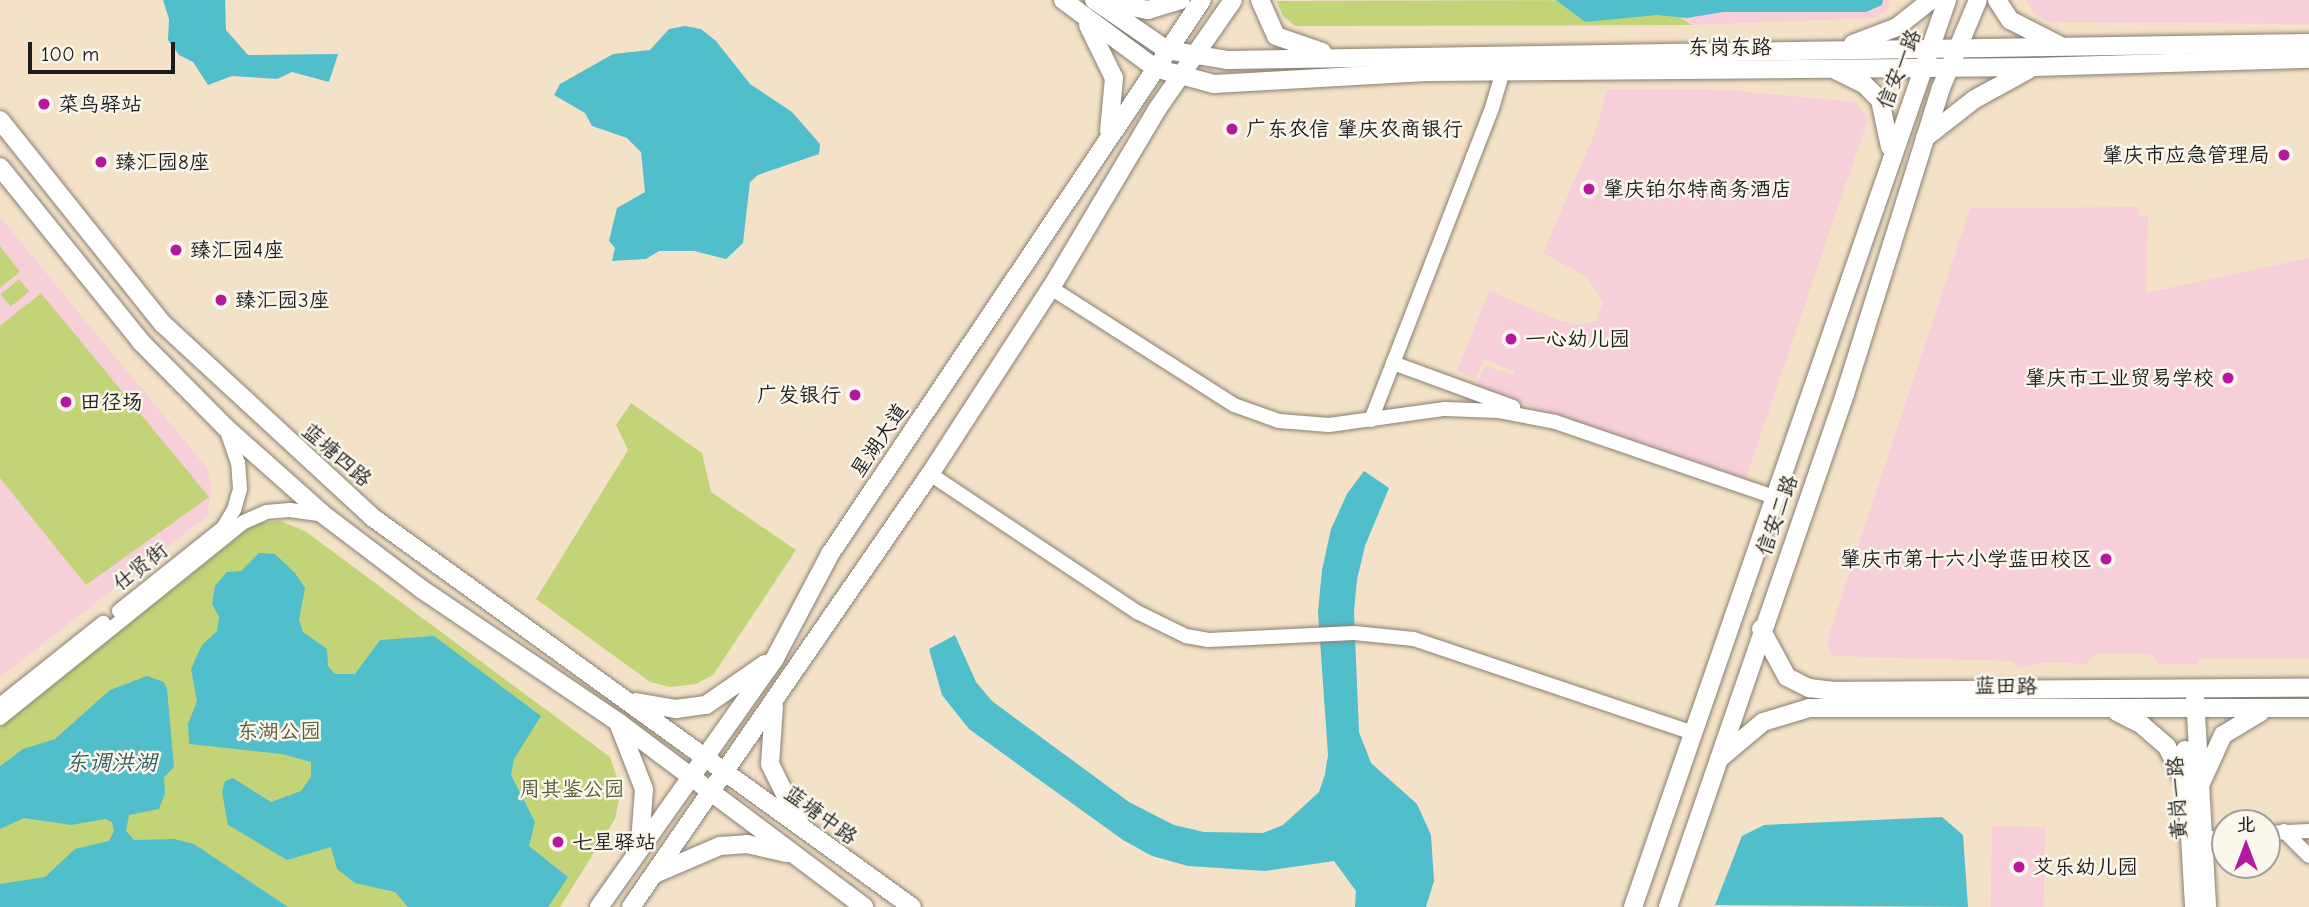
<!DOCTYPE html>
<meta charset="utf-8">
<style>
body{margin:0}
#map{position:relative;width:2309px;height:907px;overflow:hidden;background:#f4e2c8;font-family:"Comic Neue","LXGW WenKai TC",sans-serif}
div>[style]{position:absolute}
.built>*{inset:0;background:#f6cfd9;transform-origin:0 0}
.green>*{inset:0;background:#c2d477;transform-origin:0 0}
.water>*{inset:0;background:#51becb}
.roads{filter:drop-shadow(0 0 2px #887f72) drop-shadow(0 0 2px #887f72)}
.minor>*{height:14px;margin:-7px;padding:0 7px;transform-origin:7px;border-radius:7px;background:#fff}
.major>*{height:18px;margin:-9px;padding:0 9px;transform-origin:9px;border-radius:9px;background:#fff}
.dots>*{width:19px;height:19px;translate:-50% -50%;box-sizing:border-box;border:4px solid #fbf7ec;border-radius:50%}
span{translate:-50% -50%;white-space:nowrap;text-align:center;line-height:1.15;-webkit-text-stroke:5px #fbf7ec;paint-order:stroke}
.street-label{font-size:21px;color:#1c1c1c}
.poi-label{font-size:21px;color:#1c1c1c}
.left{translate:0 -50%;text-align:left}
.right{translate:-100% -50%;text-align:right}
.park-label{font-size:21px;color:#565c3c}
.water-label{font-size:23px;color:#315d62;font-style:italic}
.north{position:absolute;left:2211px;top:809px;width:70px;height:70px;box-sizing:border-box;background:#fbf7ec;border:2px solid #a29f99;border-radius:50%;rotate:0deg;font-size:19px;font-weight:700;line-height:28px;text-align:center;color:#1c1c1c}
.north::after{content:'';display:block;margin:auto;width:24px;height:32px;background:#b5179e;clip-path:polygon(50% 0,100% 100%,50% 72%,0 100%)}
.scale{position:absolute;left:28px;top:42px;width:147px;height:32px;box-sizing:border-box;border:4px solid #1c1c1c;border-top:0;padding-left:9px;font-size:21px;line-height:24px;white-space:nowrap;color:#1c1c1c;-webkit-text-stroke:5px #fbf7ec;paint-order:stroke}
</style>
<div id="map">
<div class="built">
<i style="clip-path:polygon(1650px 0,1889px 0,1888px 9px,1873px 18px,1692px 25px)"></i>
<i style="clip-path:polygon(2026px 0,2309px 0,2309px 24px,2049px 22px,2038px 17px)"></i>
<i style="clip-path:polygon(1607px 89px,1727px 90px,1855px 102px,1868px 119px,1746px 478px,1475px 387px,1485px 366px,1513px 375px,1515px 372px,1484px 359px,1476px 379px,1457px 371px,1489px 291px,1561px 321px,1580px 325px,1596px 321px,1603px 301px,1587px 277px,1543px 253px,1595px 133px)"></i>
<i style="clip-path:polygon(2139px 207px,2139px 216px,2148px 216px,2146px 293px,2309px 258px,2309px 658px,2198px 658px,2198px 664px,2159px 664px,2150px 654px,2096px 654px,2086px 664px,2049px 662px,2017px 668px,2013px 661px,1832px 656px,1827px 641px,1970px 208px)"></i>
<i style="clip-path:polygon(0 217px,207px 468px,212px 487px,207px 516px,0 677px)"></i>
<i style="left:1992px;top:826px;width:53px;height:81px;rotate:1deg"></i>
</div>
<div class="green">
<i style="clip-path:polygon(1650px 0,1692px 25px,1295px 26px,1283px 16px,1277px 1px)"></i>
<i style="clip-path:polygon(0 246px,20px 272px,0 288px)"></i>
<i style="left:19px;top:279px;width:16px;height:24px;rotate:50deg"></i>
<i style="clip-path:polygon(41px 293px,209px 497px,86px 585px,0 478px,0 326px)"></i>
<i style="clip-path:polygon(631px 403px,702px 453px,711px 492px,796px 550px,713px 675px,696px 684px,670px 687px,650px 682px,536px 599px,628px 450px,616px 425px)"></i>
<i style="clip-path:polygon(280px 521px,305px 531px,610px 757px,621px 789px,615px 819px,560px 907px,0 907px,0 728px,254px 524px)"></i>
</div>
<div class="water">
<i style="clip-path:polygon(163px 0,225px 0,226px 30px,248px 55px,338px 54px,329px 82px,292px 72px,277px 79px,232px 76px,208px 85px,193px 62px,179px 55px,168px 40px,169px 19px)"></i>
<i style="clip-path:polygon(1556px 0,1883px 0,1882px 5px,1866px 12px,1723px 12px,1687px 18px,1657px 15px,1585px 22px)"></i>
<i style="clip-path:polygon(685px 26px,701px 29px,716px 41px,750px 84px,792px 112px,820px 144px,819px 154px,758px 175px,750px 182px,743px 243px,726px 259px,694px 251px,659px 251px,646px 259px,612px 261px,615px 248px,609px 241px,617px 208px,645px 192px,641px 152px,627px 138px,592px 126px,585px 113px,554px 95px,560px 84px,613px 54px,650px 50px,669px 29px)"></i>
<i style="clip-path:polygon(1364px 471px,1389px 488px,1365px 546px,1357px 580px,1354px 611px,1359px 732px,1371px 763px,1417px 804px,1431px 835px,1434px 881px,1426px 907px,1355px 907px,1356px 891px,1334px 861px,1265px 871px,1188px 866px,1152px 856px,1123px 840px,969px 729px,942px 695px,929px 649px,955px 635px,976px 682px,992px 701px,1129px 802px,1174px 825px,1204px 832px,1263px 833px,1283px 825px,1319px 792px,1325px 774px,1328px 755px,1318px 612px,1322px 570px,1331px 529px,1347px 494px)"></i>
<i style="clip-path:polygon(259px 553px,275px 554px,295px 573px,305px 588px,299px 620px,303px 632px,327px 649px,328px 666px,335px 674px,355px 674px,380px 640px,434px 636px,541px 716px,514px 759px,511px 775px,535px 822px,529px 846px,568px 877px,548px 907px,408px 907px,395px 892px,355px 883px,337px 869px,331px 847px,287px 860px,228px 825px,222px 792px,225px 781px,233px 778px,271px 802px,301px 791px,311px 777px,311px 762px,282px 754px,189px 744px,188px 724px,197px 701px,191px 669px,202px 645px,217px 631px,219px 617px,212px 604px,215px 586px,227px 572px,241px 571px)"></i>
<i style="clip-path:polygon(147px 676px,164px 682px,167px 689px,174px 767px,164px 777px,165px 793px,159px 809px,129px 815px,126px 831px,134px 840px,174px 839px,194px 844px,288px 907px,0 907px,0 884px,45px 877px,75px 849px,109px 841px,114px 831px,112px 822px,105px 819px,71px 825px,24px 818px,0 829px,0 766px,23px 749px,55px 739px,110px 690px)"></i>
<i style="clip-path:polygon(1942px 817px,1963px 835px,1968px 907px,1715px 905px,1742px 836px,1764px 825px)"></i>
</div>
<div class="roads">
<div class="minor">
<i style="left:1051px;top:288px;width:217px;rotate:32.6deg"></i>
<i style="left:1234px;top:405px;width:48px;rotate:19.6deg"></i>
<i style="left:1279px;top:421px;width:50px;rotate:4.6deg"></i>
<i style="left:1329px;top:425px;width:117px;rotate:-7.9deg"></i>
<i style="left:1445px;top:409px;width:53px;rotate:2.2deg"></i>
<i style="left:1498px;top:411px;width:58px;rotate:10.9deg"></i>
<i style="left:1555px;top:422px;width:231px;rotate:18.9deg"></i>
<i style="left:1393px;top:363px;width:128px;rotate:20.1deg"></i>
<i style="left:1371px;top:420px;width:335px;rotate:-68.8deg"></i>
<i style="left:1492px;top:108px;width:46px;rotate:-73.5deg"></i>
<i style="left:930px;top:474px;width:249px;rotate:33.7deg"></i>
<i style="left:1137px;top:612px;width:55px;rotate:26.1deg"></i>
<i style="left:1186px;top:636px;width:23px;rotate:10deg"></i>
<i style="left:1209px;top:640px;width:145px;rotate:-2.8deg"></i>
<i style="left:1354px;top:633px;width:60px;rotate:5.7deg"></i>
<i style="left:1414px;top:639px;width:294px;rotate:18.6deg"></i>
<i style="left:119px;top:611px;width:133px;rotate:-38.6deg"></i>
<i style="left:223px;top:528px;width:21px;rotate:-59deg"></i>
<i style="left:234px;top:510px;width:22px;rotate:-74deg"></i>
<i style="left:240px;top:489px;width:26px;rotate:-94deg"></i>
<i style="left:238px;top:463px;width:37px;rotate:-109deg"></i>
<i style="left:0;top:705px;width:132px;rotate:-38.5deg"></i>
<i style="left:0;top:718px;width:313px;rotate:-38.8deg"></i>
<i style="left:244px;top:522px;width:24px;rotate:-24deg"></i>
<i style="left:266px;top:512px;width:24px;rotate:-5deg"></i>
<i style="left:290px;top:510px;width:34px;rotate:8deg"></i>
<i style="left:2284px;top:831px;width:35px;rotate:45deg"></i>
<i style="left:2267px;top:833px;width:42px;rotate:-2.7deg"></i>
<i style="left:2202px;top:839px;width:23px;rotate:-5deg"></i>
</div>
<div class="major">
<i style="left:1063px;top:0;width:114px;rotate:36.5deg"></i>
<i style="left:1155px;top:68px;width:61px;rotate:15.2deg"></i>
<i style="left:1214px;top:84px;width:213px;rotate:-3.2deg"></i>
<i style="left:1427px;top:72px;width:608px;rotate:-0.47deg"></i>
<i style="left:2035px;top:67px;width:274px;rotate:-1.7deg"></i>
<i style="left:1094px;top:0;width:88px;rotate:34.4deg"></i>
<i style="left:1167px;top:50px;width:62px;rotate:9.3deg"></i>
<i style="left:1228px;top:60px;width:1081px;rotate:-0.9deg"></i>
<i style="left:1260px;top:0;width:39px;rotate:66deg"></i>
<i style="left:1276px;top:36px;width:49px;rotate:19.2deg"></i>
<i style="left:1997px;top:0;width:24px;rotate:57deg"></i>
<i style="left:2010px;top:20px;width:55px;rotate:27deg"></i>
<i style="left:1102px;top:1px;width:47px;rotate:11.1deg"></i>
<i style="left:1148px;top:10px;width:34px;rotate:-17deg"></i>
<i style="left:1088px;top:25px;width:59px;rotate:63.9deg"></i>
<i style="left:1114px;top:78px;width:53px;rotate:95.4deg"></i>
<i style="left:1853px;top:44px;width:47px;rotate:-21.1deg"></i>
<i style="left:1897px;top:27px;width:43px;rotate:-38.5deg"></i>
<i style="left:1837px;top:71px;width:30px;rotate:26deg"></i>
<i style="left:1864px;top:84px;width:23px;rotate:45deg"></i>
<i style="left:1880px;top:100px;width:48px;rotate:78deg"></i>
<i style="left:0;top:120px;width:261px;rotate:51.4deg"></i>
<i style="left:163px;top:324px;width:284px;rotate:42.7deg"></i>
<i style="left:372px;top:517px;width:666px;rotate:35.84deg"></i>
<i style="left:1925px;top:138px;width:63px;rotate:-38deg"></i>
<i style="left:1975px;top:99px;width:60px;rotate:-28.7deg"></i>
<i style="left:0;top:167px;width:225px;rotate:51.1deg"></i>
<i style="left:141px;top:342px;width:120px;rotate:45.3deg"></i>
<i style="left:225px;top:427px;width:132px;rotate:41.6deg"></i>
<i style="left:324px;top:515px;width:121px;rotate:37.2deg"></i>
<i style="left:420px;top:588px;width:239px;rotate:34.1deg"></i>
<i style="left:618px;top:722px;width:308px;rotate:36.9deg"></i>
<i style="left:1761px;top:629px;width:55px;rotate:61.6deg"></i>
<i style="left:1787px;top:677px;width:25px;rotate:27deg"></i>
<i style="left:1809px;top:688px;width:23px;rotate:7deg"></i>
<i style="left:1832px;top:691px;width:477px;rotate:-0.4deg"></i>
<i style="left:2195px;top:697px;width:210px;rotate:86.7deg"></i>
<i style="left:636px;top:702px;width:41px;rotate:9.9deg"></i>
<i style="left:676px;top:709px;width:30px;rotate:-8deg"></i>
<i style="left:706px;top:705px;width:72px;rotate:-34.8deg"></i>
<i style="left:774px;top:706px;width:58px;rotate:93.9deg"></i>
<i style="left:770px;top:764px;width:68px;rotate:63.8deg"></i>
<i style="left:2117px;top:712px;width:28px;rotate:27deg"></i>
<i style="left:2142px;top:725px;width:33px;rotate:41deg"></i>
<i style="left:2167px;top:747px;width:33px;rotate:63deg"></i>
<i style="left:619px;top:725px;width:69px;rotate:68.7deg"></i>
<i style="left:644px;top:789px;width:53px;rotate:94.3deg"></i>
<i style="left:2185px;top:750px;width:157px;rotate:86.7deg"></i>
<i style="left:1719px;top:759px;width:57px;rotate:-40.1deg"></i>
<i style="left:1763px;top:722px;width:48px;rotate:-16.9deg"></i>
<i style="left:1809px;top:708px;width:500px"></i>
<i style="left:2201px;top:783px;width:53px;rotate:-65.4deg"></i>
<i style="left:2223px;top:735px;width:44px;rotate:-31.2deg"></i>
<i style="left:657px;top:873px;width:69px;rotate:-23.2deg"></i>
<i style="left:720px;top:846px;width:27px;rotate:-4deg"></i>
<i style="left:747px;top:844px;width:40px;rotate:13deg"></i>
<i style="left:599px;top:907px;width:305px;rotate:-54.7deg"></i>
<i style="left:775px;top:658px;width:118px;rotate:-62.1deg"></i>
<i style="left:830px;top:554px;width:667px;rotate:-56.12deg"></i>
<i style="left:631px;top:907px;width:526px;rotate:-55.37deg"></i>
<i style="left:930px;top:474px;width:222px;rotate:-57deg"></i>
<i style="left:1051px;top:288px;width:209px;rotate:-59.3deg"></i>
<i style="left:1158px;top:108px;width:131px;rotate:-55.2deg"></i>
<i style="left:1633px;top:907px;width:960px;rotate:-70.9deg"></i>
<i style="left:1668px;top:907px;width:543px;rotate:-70.96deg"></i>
<i style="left:1845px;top:394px;width:321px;rotate:-72.6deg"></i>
<i style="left:1941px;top:88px;width:95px;rotate:-67.2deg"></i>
</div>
</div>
<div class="dots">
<i style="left:44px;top:104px;background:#b5179e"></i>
<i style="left:1232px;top:129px;background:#b5179e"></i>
<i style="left:2284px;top:155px;background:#b5179e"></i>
<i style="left:101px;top:162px;background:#b5179e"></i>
<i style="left:1589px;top:189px;background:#b5179e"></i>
<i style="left:176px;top:250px;background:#b5179e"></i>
<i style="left:221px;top:300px;background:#b5179e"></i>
<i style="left:1511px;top:339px;background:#b5179e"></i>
<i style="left:2228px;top:378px;background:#b5179e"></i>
<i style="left:855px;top:395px;background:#b5179e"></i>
<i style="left:66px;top:402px;background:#b5179e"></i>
<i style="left:2106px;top:559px;background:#b5179e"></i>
<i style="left:558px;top:842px;background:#b5179e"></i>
<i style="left:2019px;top:867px;background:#b5179e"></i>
</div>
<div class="street-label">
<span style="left:1730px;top:47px">东岗东路</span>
<span style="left:1899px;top:69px;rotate:-68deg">信安一路</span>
<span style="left:879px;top:440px;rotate:-56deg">星湖大道</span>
<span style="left:337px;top:455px;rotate:41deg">蓝塘四路</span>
<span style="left:1777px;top:515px;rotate:-70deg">信安二路</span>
<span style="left:140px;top:567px;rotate:-39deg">仕贤街</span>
<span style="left:2006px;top:686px;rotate:1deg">蓝田路</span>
<span style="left:2177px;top:798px;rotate:-93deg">黄岗一路</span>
<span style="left:821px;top:815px;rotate:36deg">蓝塘中路</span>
</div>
<div class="poi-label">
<span class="left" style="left:58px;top:104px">菜鸟驿站</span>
<span class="left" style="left:1246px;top:129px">广东农信 肇庆农商银行</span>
<span class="right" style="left:2270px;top:155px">肇庆市应急管理局</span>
<span class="left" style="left:115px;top:162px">臻汇园8座</span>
<span class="left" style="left:1603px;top:189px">肇庆铂尔特商务酒店</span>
<span class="left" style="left:190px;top:250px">臻汇园4座</span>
<span class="left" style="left:235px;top:300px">臻汇园3座</span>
<span class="left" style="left:1525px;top:339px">一心幼儿园</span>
<span class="right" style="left:2214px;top:378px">肇庆市工业贸易学校</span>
<span class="right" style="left:841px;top:395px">广发银行</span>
<span class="left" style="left:80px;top:402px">田径场</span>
<span class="right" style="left:2092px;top:559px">肇庆市第十六小学蓝田校区</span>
<span class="left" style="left:572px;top:842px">七星驿站</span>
<span class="left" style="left:2033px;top:867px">艾乐幼儿园</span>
</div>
<div class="park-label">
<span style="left:279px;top:731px">东湖公园</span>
<span style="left:572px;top:789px">周其鉴公园</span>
</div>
<div class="water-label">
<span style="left:111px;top:763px">东调洪湖</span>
</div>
<div class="north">北</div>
<div class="scale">100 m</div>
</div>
